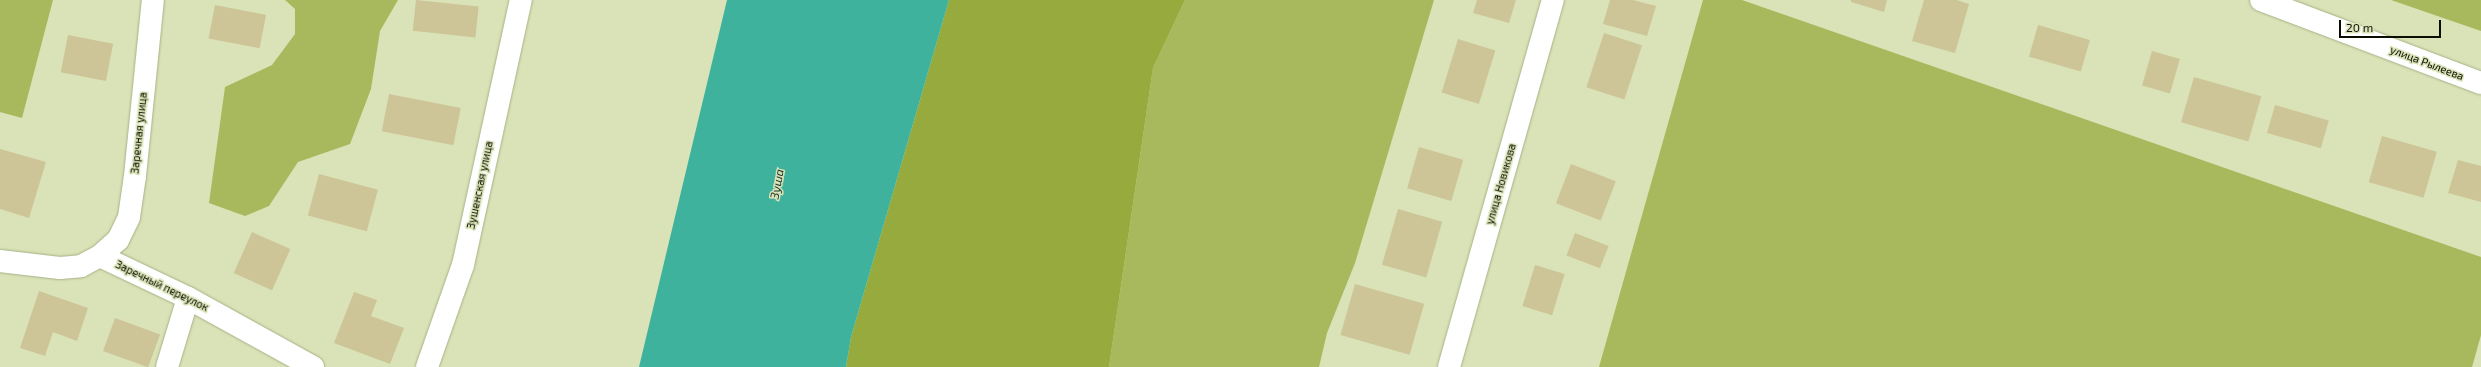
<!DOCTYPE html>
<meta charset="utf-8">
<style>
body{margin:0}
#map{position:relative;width:2481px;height:367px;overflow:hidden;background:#d9e3b7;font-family:"Exo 2",sans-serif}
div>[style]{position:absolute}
.green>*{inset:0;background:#a7b95c}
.forest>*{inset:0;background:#97aa3d}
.water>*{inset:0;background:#3eb29d}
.building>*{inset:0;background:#cdc598;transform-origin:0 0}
.roads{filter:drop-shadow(0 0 1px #a8b187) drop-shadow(0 0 1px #a8b187)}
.minor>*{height:22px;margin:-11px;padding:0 11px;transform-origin:11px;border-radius:11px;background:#fff}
span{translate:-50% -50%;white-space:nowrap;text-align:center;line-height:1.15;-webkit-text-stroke:3px #d9e3b7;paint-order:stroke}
.street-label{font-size:11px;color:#0b0d01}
.water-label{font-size:12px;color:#1b342e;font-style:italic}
.scale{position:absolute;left:2339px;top:20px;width:102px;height:18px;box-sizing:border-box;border:2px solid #0b0d01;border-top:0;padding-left:5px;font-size:12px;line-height:14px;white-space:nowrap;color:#0b0d01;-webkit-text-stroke:3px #d9e3b7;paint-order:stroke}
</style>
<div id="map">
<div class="green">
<i style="clip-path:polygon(0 0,53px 0,22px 118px,0 112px)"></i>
<i style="clip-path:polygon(285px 0,398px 0,380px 31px,371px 89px,350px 144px,298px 162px,269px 206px,245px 216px,209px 203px,225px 87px,272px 65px,295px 34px,295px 9px)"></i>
<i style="clip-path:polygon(1185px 0,1434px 0,1355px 263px,1327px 333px,1319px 367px,1109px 367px,1153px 68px)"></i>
<i style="clip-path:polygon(1703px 0,1742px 0,2481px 257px,2481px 335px,2472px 367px,1599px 367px)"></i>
<i style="clip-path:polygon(2391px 0,2481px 0,2481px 31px)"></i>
</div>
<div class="forest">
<i style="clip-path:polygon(949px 0,1185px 0,1153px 68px,1109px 367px,846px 367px,851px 337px)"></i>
</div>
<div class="water">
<i style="clip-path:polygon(727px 0,949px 0,851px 337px,846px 367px,639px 367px)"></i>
</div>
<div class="building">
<i style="left:416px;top:0;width:63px;height:31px;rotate:6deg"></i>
<i style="clip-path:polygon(1477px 0,1516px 0,1509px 23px,1473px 13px)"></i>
<i style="clip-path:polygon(1610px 0,1633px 0,1656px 6px,1647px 36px,1603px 24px)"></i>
<i style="clip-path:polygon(1851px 0,1887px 0,1884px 12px,1851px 2px)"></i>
<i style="clip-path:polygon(1924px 0,1957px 0,1969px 4px,1955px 53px,1912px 41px)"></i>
<i style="left:215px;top:5px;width:52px;height:34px;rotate:11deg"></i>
<i style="left:2038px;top:25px;width:54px;height:33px;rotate:16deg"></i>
<i style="left:1604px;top:33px;width:40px;height:57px;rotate:18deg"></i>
<i style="left:68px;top:35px;width:46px;height:38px;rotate:11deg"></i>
<i style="left:1458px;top:39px;width:39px;height:56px;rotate:17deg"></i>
<i style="left:2152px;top:51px;width:29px;height:36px;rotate:16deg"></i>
<i style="left:2194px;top:77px;width:70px;height:47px;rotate:16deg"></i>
<i style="left:389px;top:94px;width:73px;height:38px;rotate:11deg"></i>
<i style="left:2275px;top:105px;width:56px;height:29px;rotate:16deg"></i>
<i style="left:2382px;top:136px;width:57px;height:48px;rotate:16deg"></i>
<i style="left:1419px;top:147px;width:46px;height:43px;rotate:16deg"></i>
<i style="clip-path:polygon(0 149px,46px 162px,29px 218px,0 209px)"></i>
<i style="clip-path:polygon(2458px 160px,2481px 166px,2481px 202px,2448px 193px)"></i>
<i style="left:1571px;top:164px;width:48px;height:42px;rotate:21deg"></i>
<i style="left:319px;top:174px;width:61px;height:43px;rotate:15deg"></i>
<i style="left:1398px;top:209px;width:46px;height:58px;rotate:16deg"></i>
<i style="left:252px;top:232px;width:42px;height:45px;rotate:24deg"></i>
<i style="left:1575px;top:233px;width:36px;height:24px;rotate:21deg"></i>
<i style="left:1535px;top:265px;width:31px;height:43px;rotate:17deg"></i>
<i style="left:1355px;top:284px;width:72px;height:53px;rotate:16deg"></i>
<i style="clip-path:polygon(39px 291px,88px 308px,77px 341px,53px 332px,45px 356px,20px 348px)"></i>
<i style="clip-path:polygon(354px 292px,377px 300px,371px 316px,404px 328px,390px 364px,334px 343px)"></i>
<i style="left:115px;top:318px;width:48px;height:35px;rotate:20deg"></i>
</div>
<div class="roads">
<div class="minor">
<i style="left:2261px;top:0;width:235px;rotate:20.7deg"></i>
<i style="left:100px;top:256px;width:98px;rotate:25.5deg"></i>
<i style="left:188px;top:298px;width:143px;rotate:28.9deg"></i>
<i style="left:0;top:261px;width:60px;rotate:6.7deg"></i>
<i style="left:60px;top:268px;width:21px;rotate:-5deg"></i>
<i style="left:81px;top:266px;width:21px;rotate:-28deg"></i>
<i style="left:100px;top:256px;width:24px;rotate:-42deg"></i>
<i style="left:118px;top:240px;width:25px;rotate:-64deg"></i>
<i style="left:129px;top:217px;width:41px;rotate:-81.7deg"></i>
<i style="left:135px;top:176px;width:177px;rotate:-84.2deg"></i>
<i style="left:167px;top:367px;width:72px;rotate:-73.1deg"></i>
<i style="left:427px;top:367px;width:108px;rotate:-70.6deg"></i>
<i style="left:463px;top:265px;width:271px;rotate:-77.7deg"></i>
<i style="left:1449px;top:367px;width:381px;rotate:-74.2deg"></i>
</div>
</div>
<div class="street-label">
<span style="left:2427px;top:63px;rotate:21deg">улица Рылеева</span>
<span style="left:139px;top:133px;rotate:-84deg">Заречная улица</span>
<span style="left:1501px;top:184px;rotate:-74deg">улица Новикова</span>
<span style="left:480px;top:185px;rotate:-78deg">Зушенская улица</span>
<span style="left:162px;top:286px;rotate:26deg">Заречный переулок</span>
</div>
<div class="water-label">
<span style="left:777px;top:184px;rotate:-79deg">Зуша</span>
</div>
<div class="scale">20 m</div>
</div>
